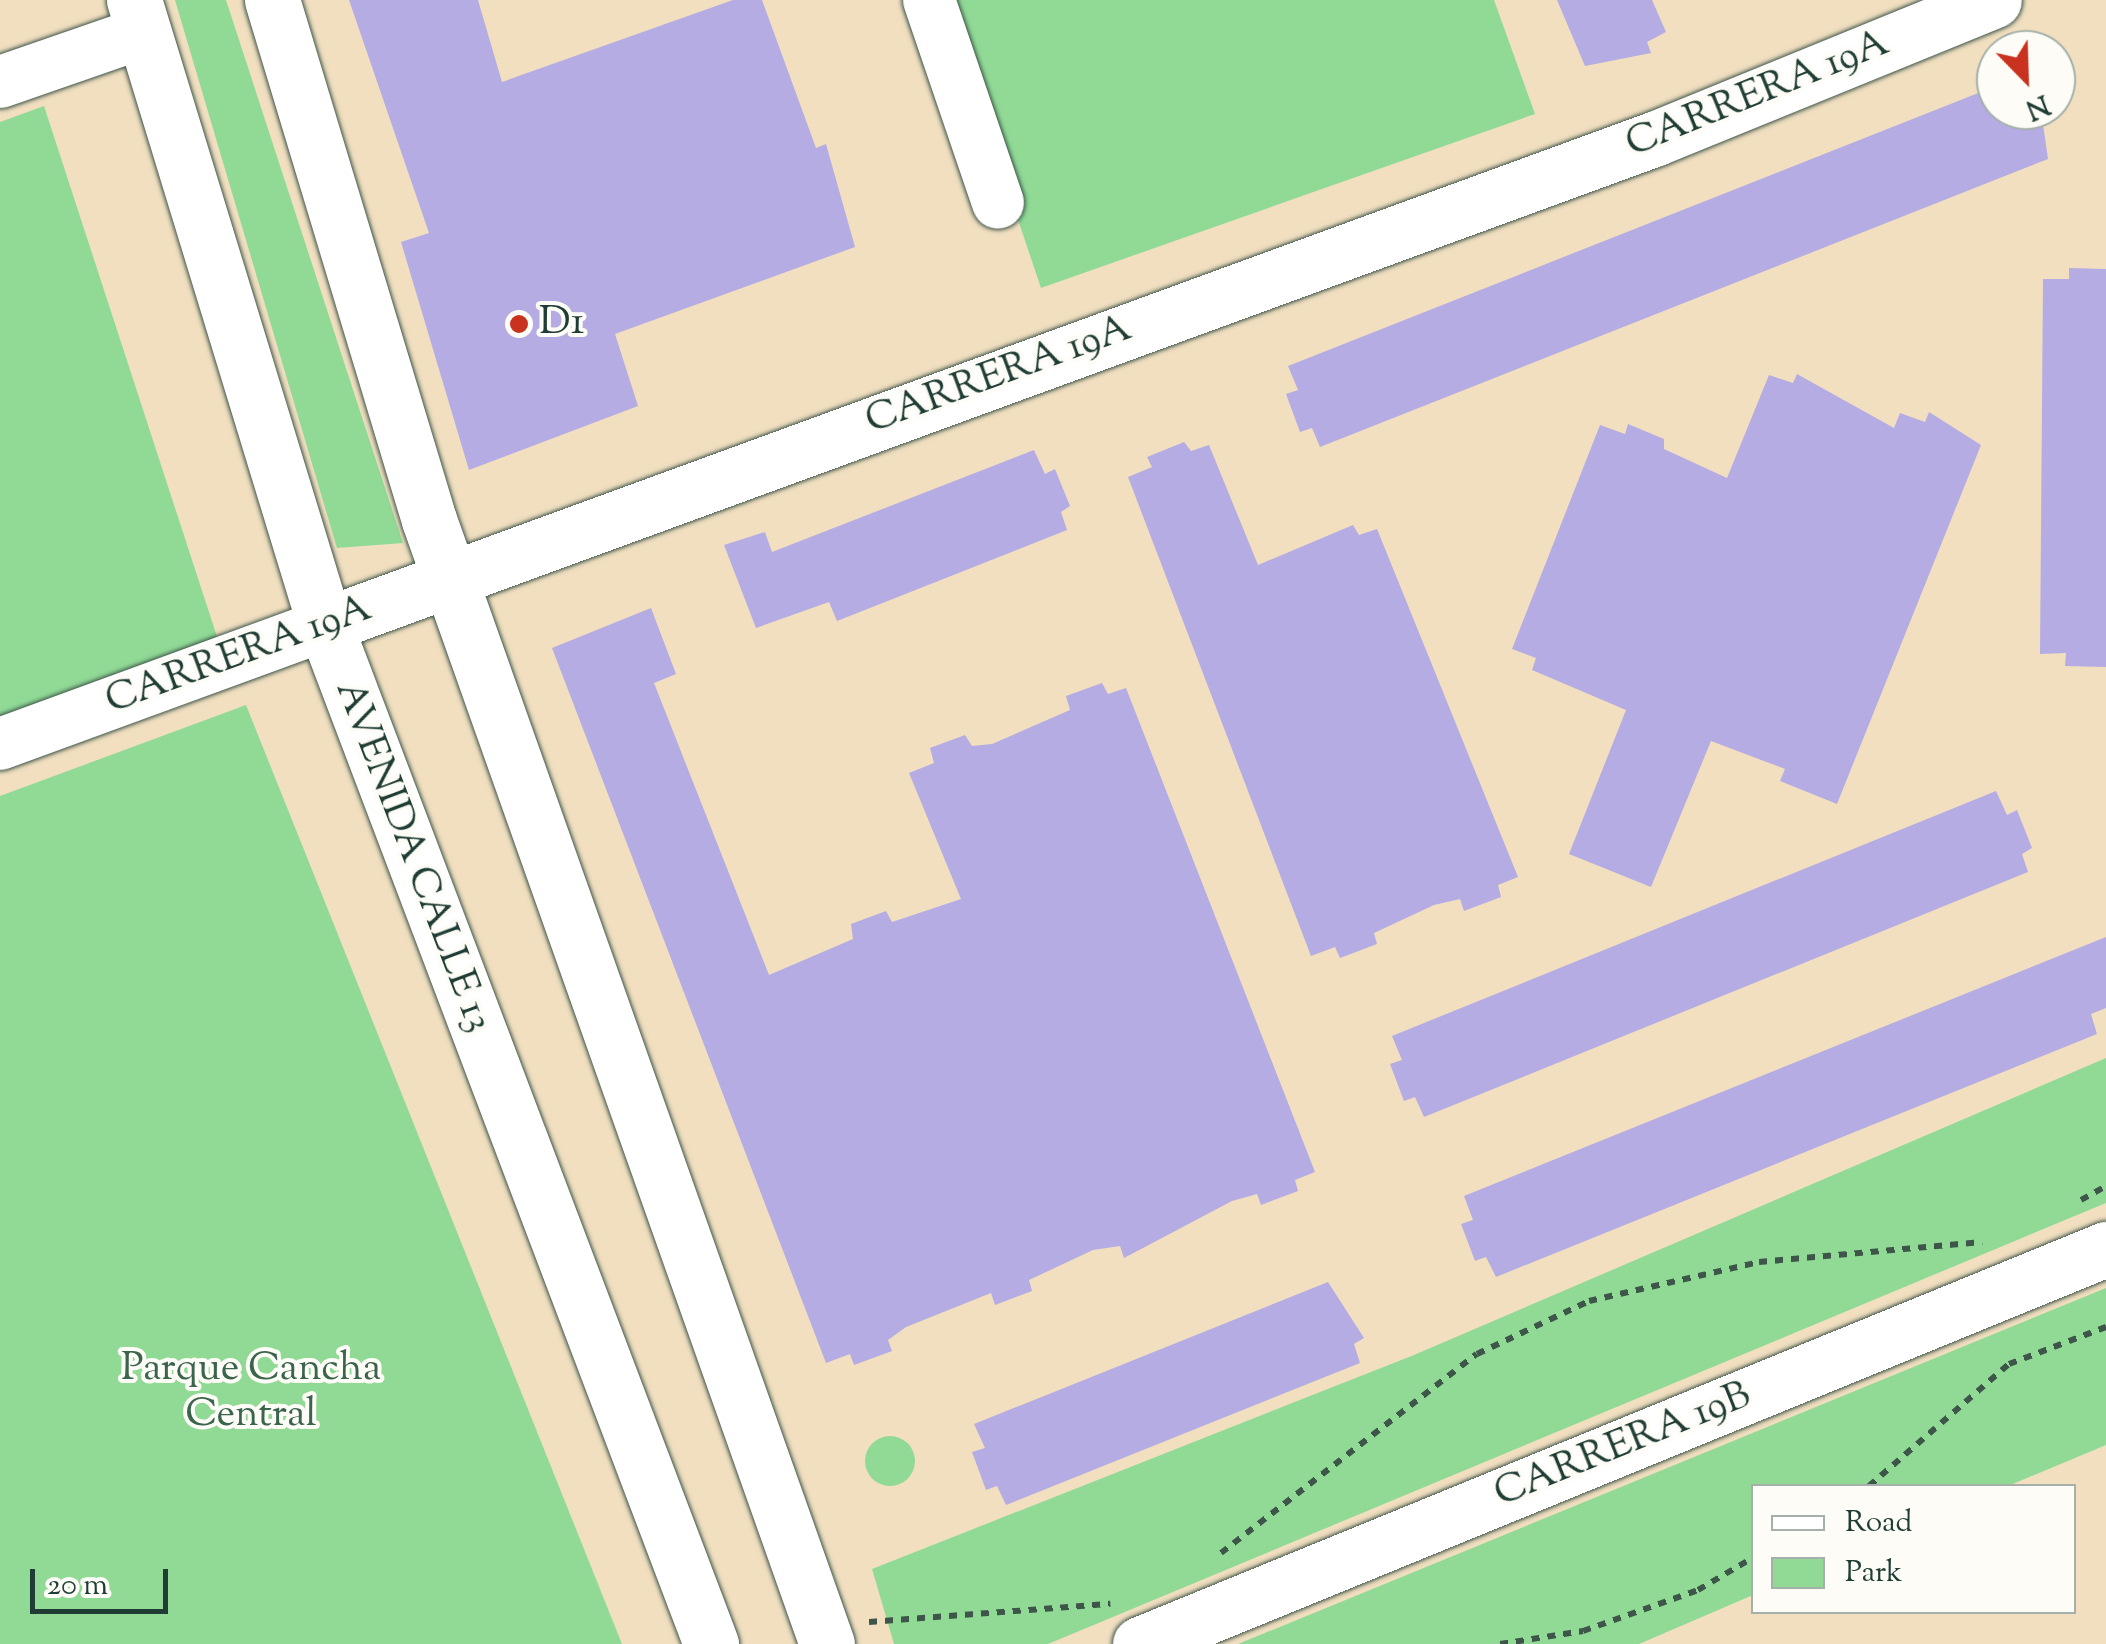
<!DOCTYPE html>
<style>
body{margin:0}
#map{position:relative;width:2106px;height:1644px;overflow:hidden;background:#f1dfc0;font-family:"Sorts Mill Goudy",serif}
div>[style]{position:absolute}
.green>*{inset:0;background:#90da96}
.round{border-radius:50%}
.building>*{inset:0;background:#b4ace3}
.path>*{height:6px;margin-top:-3px;transform-origin:0;background:repeating-linear-gradient(90deg,#3e5549 0 8px,transparent 0 16px)}
.roads{filter:drop-shadow(0 0 2px #3e5549) drop-shadow(0 0 2px #3e5549)}
.minor>*{height:52px;margin:-26px;padding:0 26px;transform-origin:26px;border-radius:26px;background:#fff}
.tertiary>*{height:55px;margin:-27.5px;padding:0 27.5px;transform-origin:27.5px;border-radius:27.5px;background:#fff}
.dots>*{width:28px;height:28px;translate:-50% -50%;box-sizing:border-box;border:5px solid #fdfcf7;border-radius:50%}
span{translate:-50% -50%;white-space:nowrap;text-align:center;line-height:1.15;-webkit-text-stroke:8px #fdfcf7;paint-order:stroke}
.street-label{font-size:40px;color:#1f3d34}
.poi-label{font-size:40px;color:#1f3d34}
.left{translate:0 -50%;text-align:left}
.park-label{font-size:40px;color:#3b644c}
.legend{position:absolute;left:1751px;top:1484px;width:325px;height:130px;box-sizing:border-box;background:#fdfcf7;border:2px solid #a4b0a9;margin:0;padding:12px 18px;list-style:none;font-size:30px;color:#1f3d34}
.legend li{display:flex;align-items:center;gap:20px;height:50px}
.legend b{width:50px;border:2px solid #a4b0a9}
.north{position:absolute;left:1976px;top:30px;width:100px;height:100px;box-sizing:border-box;background:#fdfcf7;border:2px solid #a4b0a9;border-radius:50%;rotate:157deg;font-size:28px;font-weight:700;line-height:40px;text-align:center;color:#1f3d34}
.north::after{content:'';display:block;margin:auto;width:35px;height:45px;background:#c8321e;clip-path:polygon(50% 0,100% 100%,50% 72%,0 100%)}
.scale{position:absolute;left:30px;top:1569px;width:138px;height:45px;box-sizing:border-box;border:5px solid #1f3d34;border-top:0;padding-left:12px;font-size:30px;line-height:35px;white-space:nowrap;color:#1f3d34;-webkit-text-stroke:8px #fdfcf7;paint-order:stroke}
</style>
<div id="map">
<div class="green">
<i style="clip-path:polygon(175px 0,226px 0,403px 543px,337px 548px)"></i>
<i style="clip-path:polygon(944px 0,1494px 0,1535px 114px,1041px 288px)"></i>
<i style="clip-path:polygon(44px 106px,222px 652px,0 728px,0 122px)"></i>
<i style="clip-path:polygon(246px 705px,622px 1644px,0 1644px,0 796px)"></i>
<i style="clip-path:polygon(2106px 1058px,2106px 1203px,1048px 1644px,894px 1644px,872px 1569px,1414px 1355px)"></i>
<i style="clip-path:polygon(2106px 1288px,2106px 1445px,2008px 1486px,1754px 1486px,1753px 1595px,1639px 1644px,1238px 1644px)"></i>
<i class="round" style="left:865px;top:1436px;width:50px;height:50px"></i>
</div>
<div class="building">
<i style="clip-path:polygon(349px 0,478px 0,502px 82px,733px 0,762px 0,816px 148px,826px 144px,855px 247px,615px 334px,638px 406px,469px 470px,401px 242px,429px 233px)"></i>
<i style="clip-path:polygon(1557px 0,1652px 0,1666px 32px,1647px 42px,1651px 53px,1585px 66px)"></i>
<i style="clip-path:polygon(1996px 86px,1996px 110px,2041px 110px,2048px 159px,1320px 447px,1312px 428px,1300px 432px,1286px 394px,1298px 390px,1288px 366px)"></i>
<i style="clip-path:polygon(2069px 268px,2106px 269px,2106px 667px,2065px 666px,2066px 653px,2040px 654px,2043px 279px,2069px 279px)"></i>
<i style="clip-path:polygon(1797px 374px,1894px 428px,1900px 413px,1925px 422px,1929px 412px,1981px 445px,1837px 804px,1780px 781px,1785px 769px,1711px 741px,1651px 887px,1569px 854px,1626px 710px,1532px 670px,1536px 658px,1512px 649px,1600px 425px,1625px 434px,1628px 424px,1664px 439px,1664px 449px,1727px 478px,1769px 375px,1793px 383px)"></i>
<i style="clip-path:polygon(1184px 442px,1191px 451px,1209px 445px,1258px 565px,1353px 525px,1359px 535px,1377px 529px,1518px 877px,1498px 885px,1501px 897px,1464px 911px,1460px 899px,1434px 905px,1374px 933px,1377px 944px,1340px 958px,1335px 947px,1311px 956px,1128px 477px,1152px 467px,1147px 457px)"></i>
<i style="clip-path:polygon(1034px 450px,1045px 474px,1055px 469px,1070px 506px,1061px 512px,1067px 530px,837px 621px,829px 602px,756px 628px,724px 545px,765px 532px,772px 552px)"></i>
<i style="clip-path:polygon(651px 608px,676px 674px,654px 683px,769px 975px,853px 939px,851px 924px,886px 911px,892px 922px,961px 899px,909px 773px,934px 763px,930px 748px,965px 735px,972px 746px,992px 744px,1070px 710px,1066px 696px,1102px 683px,1108px 694px,1126px 688px,1315px 1172px,1295px 1180px,1298px 1191px,1261px 1205px,1257px 1194px,1232px 1201px,1124px 1258px,1120px 1246px,1093px 1250px,1029px 1280px,1032px 1291px,995px 1305px,991px 1293px,906px 1327px,888px 1340px,892px 1351px,854px 1365px,850px 1354px,826px 1363px,552px 648px)"></i>
<i style="clip-path:polygon(1996px 791px,2007px 815px,2017px 810px,2032px 848px,2022px 854px,2028px 872px,1424px 1117px,1415px 1097px,1404px 1101px,1390px 1064px,1402px 1060px,1392px 1036px)"></i>
<i style="clip-path:polygon(2106px 937px,2106px 1008px,2091px 1014px,2097px 1034px,1496px 1277px,1486px 1257px,1475px 1261px,1461px 1224px,1473px 1220px,1464px 1196px)"></i>
<i style="clip-path:polygon(1328px 1282px,1364px 1338px,1354px 1344px,1360px 1363px,1006px 1505px,997px 1486px,986px 1490px,972px 1452px,985px 1448px,974px 1424px)"></i>
</div>
<div class="path">
<i style="left:2081px;top:1200px;width:29px;rotate:-29deg"></i>
<i style="left:1869px;top:1486px;width:186px;rotate:-41.1deg"></i>
<i style="left:2009px;top:1364px;width:104px;rotate:-20.9deg"></i>
<i style="left:1221px;top:1553px;width:324px;rotate:-37.9deg"></i>
<i style="left:1477px;top:1354px;width:124px;rotate:-25.3deg"></i>
<i style="left:1589px;top:1301px;width:174px;rotate:-12.9deg"></i>
<i style="left:1759px;top:1262px;width:224px;rotate:-5.1deg"></i>
<i style="left:869px;top:1622px;width:242px;rotate:-4.3deg"></i>
<i style="left:1500px;top:1644px;width:84px;rotate:-8.9deg"></i>
<i style="left:1583px;top:1631px;width:122px;rotate:-19.6deg"></i>
<i style="left:1698px;top:1590px;width:65px;rotate:-30.5deg"></i>
</div>
<div class="roads">
<div class="minor">
<i style="left:929px;top:0;width:214px;rotate:71.2deg"></i>
<i style="left:0;top:82px;width:152px;rotate:-19.1deg"></i>
<i style="left:0;top:744px;width:346px;rotate:-20.1deg"></i>
</div>
<div class="tertiary">
<i style="left:134px;top:0;width:654px;rotate:73.01deg"></i>
<i style="left:325px;top:625px;width:1090px;rotate:69.25deg"></i>
<i style="left:272px;top:0;width:543px;rotate:73.2deg"></i>
<i style="left:429px;top:520px;width:1192px;rotate:70.5deg"></i>
<i style="left:325px;top:625px;width:1415px;rotate:-20.09deg"></i>
<i style="left:1654px;top:139px;width:367px;rotate:-22.2deg"></i>
<i style="left:1140px;top:1644px;width:1044px;rotate:-22.24deg"></i>
</div>
</div>
<div class="dots">
<i style="left:519px;top:324px;background:#c8321e"></i>
</div>
<div class="street-label">
<span style="left:1758px;top:95px;rotate:-22deg">CARRERA 19A</span>
<span style="left:999px;top:376px;rotate:-20deg">CARRERA 19A</span>
<span style="left:239px;top:656px;rotate:-20deg">CARRERA 19A</span>
<span style="left:412px;top:857px;rotate:69deg">AVENIDA CALLE 13</span>
<span style="left:1623px;top:1446px;rotate:-22deg">CARRERA 19B</span>
</div>
<div class="poi-label">
<span class="left" style="left:539px;top:324px">D1</span>
</div>
<div class="park-label">
<span style="left:251px;top:1393px">Parque Cancha<br>Central</span>
</div>
<ul class="legend">
<li><b style="height:12px;background:#fff"></b>Road</li>
<li><b style="height:28px;background:#90da96"></b>Park</li>
</ul>
<div class="north">N</div>
<div class="scale">20 m</div>
</div>
